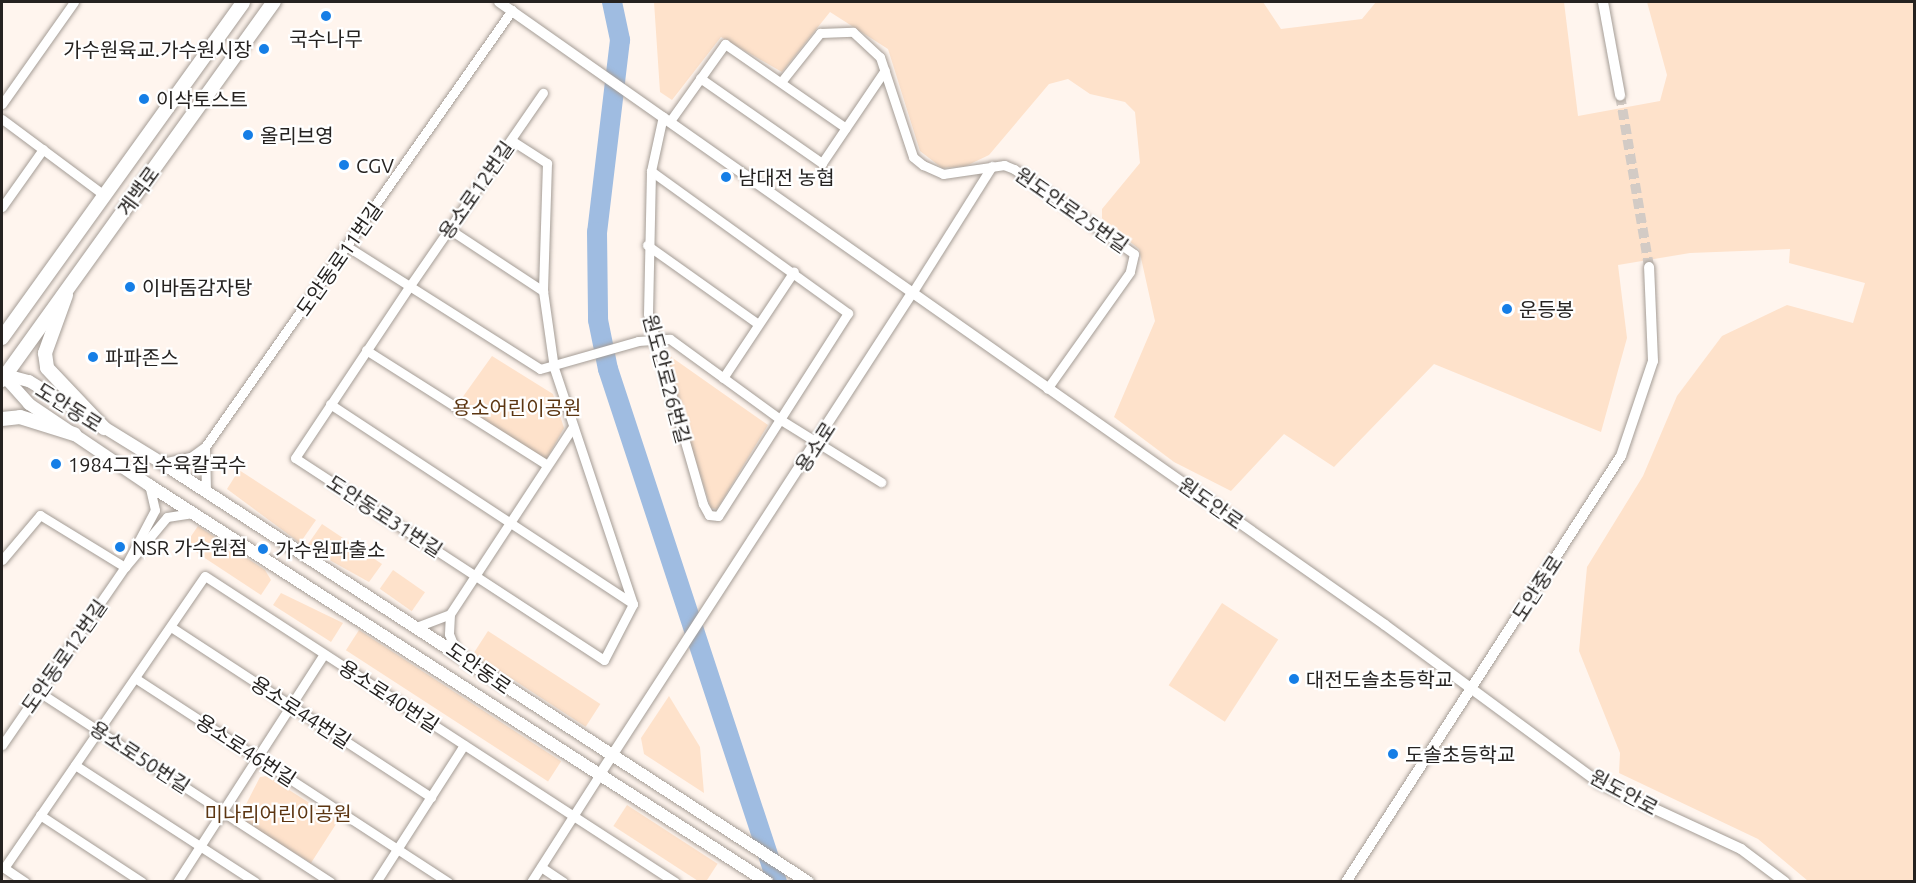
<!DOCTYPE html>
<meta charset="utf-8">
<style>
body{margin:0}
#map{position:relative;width:1916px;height:883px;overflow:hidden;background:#fff5ee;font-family:Ubuntu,"Noto Sans KR",sans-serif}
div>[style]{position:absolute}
.green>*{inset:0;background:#fee2cb;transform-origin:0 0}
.river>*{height:20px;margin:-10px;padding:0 10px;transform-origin:10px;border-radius:10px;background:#9fbce1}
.tertiary-tunnel>*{height:10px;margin-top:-5px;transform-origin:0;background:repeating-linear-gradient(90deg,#d3cbc5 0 10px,transparent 0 15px)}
.roads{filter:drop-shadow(0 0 2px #a59d96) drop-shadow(0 0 2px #a59d96)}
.minor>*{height:9px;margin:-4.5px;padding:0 4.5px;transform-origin:4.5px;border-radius:4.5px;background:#fff}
.tertiary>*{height:10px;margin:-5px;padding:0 5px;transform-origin:5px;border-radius:5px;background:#fff}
.secondary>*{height:12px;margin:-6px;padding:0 6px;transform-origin:6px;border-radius:6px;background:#fff}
.primary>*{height:14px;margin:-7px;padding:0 7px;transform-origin:7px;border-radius:7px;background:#fff}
.dots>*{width:16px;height:16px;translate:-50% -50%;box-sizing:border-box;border:3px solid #fff;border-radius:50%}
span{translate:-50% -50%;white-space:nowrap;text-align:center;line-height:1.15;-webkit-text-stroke:4.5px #fff;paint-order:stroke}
.poi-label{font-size:20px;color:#252220}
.right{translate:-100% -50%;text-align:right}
.left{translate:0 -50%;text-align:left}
.street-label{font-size:20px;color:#252220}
.park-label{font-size:20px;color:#5c3612}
.frame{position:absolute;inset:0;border:3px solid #252220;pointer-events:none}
</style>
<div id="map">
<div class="green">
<i style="clip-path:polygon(654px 2px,1263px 2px,1281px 29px,1362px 19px,1376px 2px,1564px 2px,1578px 116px,1660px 101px,1667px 75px,1647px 2px,1914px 2px,1914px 881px,1808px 881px,1758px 839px,1619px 773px,1620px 753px,1579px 651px,1587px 567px,1643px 476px,1677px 396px,1722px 336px,1787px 305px,1853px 323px,1865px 283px,1789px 263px,1790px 249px,1690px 253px,1618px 265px,1627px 338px,1601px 432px,1434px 364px,1334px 467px,1284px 434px,1231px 491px,1174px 462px,1114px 417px,1155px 321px,1139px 249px,1102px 219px,1102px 209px,1140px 163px,1135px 112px,1125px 102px,1090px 94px,1068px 79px,1049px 84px,989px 155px,966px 166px,942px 168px,920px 151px,888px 49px,830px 12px,782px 72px,721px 37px,672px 100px,660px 92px)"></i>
<i style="clip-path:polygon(667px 354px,768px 425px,717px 509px,711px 508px,662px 355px)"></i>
<i style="clip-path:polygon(492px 356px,553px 394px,564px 428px,546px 460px,457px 405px)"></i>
<i style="clip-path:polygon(239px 470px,316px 520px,300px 543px,227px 489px)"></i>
<i style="clip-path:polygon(322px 524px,382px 564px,369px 582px,306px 547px)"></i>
<i style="clip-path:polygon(198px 526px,265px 570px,271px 580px,261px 595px,185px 545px)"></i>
<i style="left:393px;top:570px;width:39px;height:23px;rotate:35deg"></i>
<i style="clip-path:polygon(281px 593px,343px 623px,331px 642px,273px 605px)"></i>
<i style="left:1222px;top:603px;width:67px;height:98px;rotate:33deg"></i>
<i style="left:359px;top:630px;width:241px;height:24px;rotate:33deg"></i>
<i style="left:488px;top:631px;width:134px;height:27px;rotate:33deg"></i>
<i style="clip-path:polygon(669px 696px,700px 747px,704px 793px,644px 754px,641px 738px)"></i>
<i style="clip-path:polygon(267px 776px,338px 821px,311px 863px,239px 818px,260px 777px)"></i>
<i style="left:627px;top:805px;width:108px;height:25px;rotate:33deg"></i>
</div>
<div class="river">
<i style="left:612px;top:2px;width:39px;rotate:78deg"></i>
<i style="left:620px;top:40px;width:193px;rotate:96.8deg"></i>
<i style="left:597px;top:232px;width:88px;rotate:89.3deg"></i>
<i style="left:598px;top:320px;width:50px;rotate:78.5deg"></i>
<i style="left:608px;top:369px;width:540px;rotate:71.77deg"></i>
</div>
<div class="tertiary-tunnel">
<i style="left:1620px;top:95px;width:174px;rotate:80.4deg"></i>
</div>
<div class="roads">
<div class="minor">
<i style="left:700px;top:78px;width:149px;rotate:34.9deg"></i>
<i style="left:822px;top:163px;width:112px;rotate:-55.9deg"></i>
<i style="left:781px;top:82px;width:63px;rotate:-51.5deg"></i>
<i style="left:820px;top:33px;width:33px;rotate:-2deg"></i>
<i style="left:853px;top:32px;width:37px;rotate:43deg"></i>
<i style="left:880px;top:57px;width:105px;rotate:71.7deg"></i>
<i style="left:913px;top:157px;width:13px;rotate:39deg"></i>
<i style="left:923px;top:165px;width:22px;rotate:24deg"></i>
<i style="left:943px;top:174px;width:62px;rotate:-8.4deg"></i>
<i style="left:1004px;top:165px;width:11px;rotate:22deg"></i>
<i style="left:1014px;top:169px;width:147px;rotate:35.3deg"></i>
<i style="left:1134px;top:254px;width:18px;rotate:103deg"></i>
<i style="left:1130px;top:272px;width:143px;rotate:125.4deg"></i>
<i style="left:2px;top:104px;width:125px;rotate:-54.8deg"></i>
<i style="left:2px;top:119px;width:127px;rotate:36.7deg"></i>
<i style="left:670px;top:121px;width:95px;rotate:-54.5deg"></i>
<i style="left:725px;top:44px;width:147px;rotate:34.8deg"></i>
<i style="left:511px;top:140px;width:43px;rotate:32.6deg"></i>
<i style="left:547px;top:163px;width:128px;rotate:91.8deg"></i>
<i style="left:543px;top:291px;width:78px;rotate:81.9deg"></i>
<i style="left:554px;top:368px;width:249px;rotate:71.5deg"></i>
<i style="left:633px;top:604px;width:63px;rotate:117.4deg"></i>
<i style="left:604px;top:660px;width:369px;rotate:-146.8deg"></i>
<i style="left:295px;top:458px;width:206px;rotate:-56.3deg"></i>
<i style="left:409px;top:287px;width:236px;rotate:-55.4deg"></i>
<i style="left:651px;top:171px;width:243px;rotate:35.8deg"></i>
<i style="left:848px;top:313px;width:241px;rotate:122.6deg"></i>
<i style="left:718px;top:516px;width:9px;rotate:-174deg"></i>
<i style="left:709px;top:515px;width:13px;rotate:-119deg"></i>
<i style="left:703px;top:504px;width:198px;rotate:-106.1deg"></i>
<i style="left:648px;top:314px;width:143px;rotate:-88.8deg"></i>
<i style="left:651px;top:171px;width:56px;rotate:-77.7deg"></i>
<i style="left:2px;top:207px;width:71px;rotate:-54.7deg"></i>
<i style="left:449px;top:229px;width:113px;rotate:33.4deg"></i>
<i style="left:647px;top:245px;width:136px;rotate:35.4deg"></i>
<i style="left:348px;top:247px;width:227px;rotate:32.4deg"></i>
<i style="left:540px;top:369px;width:102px;rotate:-15.9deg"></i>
<i style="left:638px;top:341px;width:32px;rotate:-4deg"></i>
<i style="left:670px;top:339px;width:137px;rotate:36.1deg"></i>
<i style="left:781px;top:420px;width:118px;rotate:31.8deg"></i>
<i style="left:912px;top:293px;width:150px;rotate:-57.8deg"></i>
<i style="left:366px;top:350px;width:214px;rotate:32.4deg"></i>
<i style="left:723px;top:378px;width:128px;rotate:-56.4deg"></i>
<i style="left:330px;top:404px;width:363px;rotate:33.4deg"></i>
<i style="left:205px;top:447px;width:44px;rotate:88.7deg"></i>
<i style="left:162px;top:463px;width:30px;rotate:-12deg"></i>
<i style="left:191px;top:457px;width:17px;rotate:-36deg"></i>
<i style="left:205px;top:447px;width:534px;rotate:-54.91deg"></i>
<i style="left:2px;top:560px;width:59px;rotate:-49.8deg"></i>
<i style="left:40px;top:515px;width:100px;rotate:31.5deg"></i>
<i style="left:126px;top:565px;width:62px;rotate:-62.2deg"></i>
<i style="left:155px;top:510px;width:26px;rotate:-103deg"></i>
<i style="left:450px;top:614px;width:20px;rotate:93deg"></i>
<i style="left:449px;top:634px;width:18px;rotate:68deg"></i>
<i style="left:419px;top:626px;width:33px;rotate:-21deg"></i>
<i style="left:450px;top:614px;width:224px;rotate:-56.7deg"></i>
<i style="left:171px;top:627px;width:311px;rotate:33.2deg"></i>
<i style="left:135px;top:678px;width:374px;rotate:33.1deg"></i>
<i style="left:39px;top:692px;width:348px;rotate:33.1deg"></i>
<i style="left:2px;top:745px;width:216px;rotate:-55.4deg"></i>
<i style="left:125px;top:567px;width:65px;rotate:-50deg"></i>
<i style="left:167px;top:517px;width:26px;rotate:-9deg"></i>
<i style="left:75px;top:765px;width:215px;rotate:33deg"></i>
<i style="left:40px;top:815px;width:122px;rotate:33.3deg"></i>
<i style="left:541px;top:867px;width:27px;rotate:34deg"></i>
<i style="left:25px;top:882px;width:25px;rotate:-146deg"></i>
<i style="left:4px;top:868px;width:354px;rotate:-55.5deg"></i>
<i style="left:205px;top:576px;width:561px;rotate:33.07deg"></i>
<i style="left:177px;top:882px;width:271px;rotate:-57.2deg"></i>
<i style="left:376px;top:882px;width:163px;rotate:-57.3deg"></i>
<i style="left:531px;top:882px;width:128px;rotate:-57.4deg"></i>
</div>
<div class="tertiary">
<i style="left:499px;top:2px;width:1083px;rotate:35.11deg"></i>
<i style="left:1385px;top:625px;width:266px;rotate:36.4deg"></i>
<i style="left:1599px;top:783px;width:157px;rotate:24.9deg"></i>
<i style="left:1741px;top:849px;width:55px;rotate:36.9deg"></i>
<i style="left:1603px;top:2px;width:95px;rotate:79.6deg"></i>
<i style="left:600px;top:774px;width:573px;rotate:-57.03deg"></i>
<i style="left:1346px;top:882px;width:507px;rotate:-57.16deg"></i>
<i style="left:1621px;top:456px;width:100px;rotate:-71.4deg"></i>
<i style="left:1653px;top:361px;width:94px;rotate:-92.4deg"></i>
</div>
<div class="secondary">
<i style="left:2px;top:374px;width:28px;rotate:15deg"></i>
<i style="left:29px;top:381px;width:156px;rotate:31.7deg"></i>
<i style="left:162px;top:463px;width:770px;rotate:32.97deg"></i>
<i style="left:4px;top:376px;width:38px;rotate:48deg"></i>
<i style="left:29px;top:404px;width:145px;rotate:34deg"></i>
<i style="left:149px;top:485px;width:735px;rotate:32.72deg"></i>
</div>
<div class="primary">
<i style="left:66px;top:295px;width:62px;rotate:109.9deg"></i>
<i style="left:45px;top:353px;width:15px;rotate:82deg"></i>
<i style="left:47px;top:368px;width:83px;rotate:46.5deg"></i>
<i style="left:2px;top:338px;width:413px;rotate:-54.3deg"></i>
<i style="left:2px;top:380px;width:466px;rotate:-54.3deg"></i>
<i style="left:2px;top:419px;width:18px;rotate:-6deg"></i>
<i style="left:20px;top:417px;width:57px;rotate:17.5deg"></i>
</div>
</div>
<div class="dots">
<i style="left:326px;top:16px;background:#157ee6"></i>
<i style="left:264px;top:49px;background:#157ee6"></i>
<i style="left:144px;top:99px;background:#157ee6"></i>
<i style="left:248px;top:135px;background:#157ee6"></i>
<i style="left:344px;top:165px;background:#157ee6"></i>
<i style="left:726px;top:177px;background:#157ee6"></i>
<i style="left:130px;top:287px;background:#157ee6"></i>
<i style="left:1507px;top:309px;background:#157ee6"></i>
<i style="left:93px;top:357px;background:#157ee6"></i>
<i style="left:56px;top:464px;background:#157ee6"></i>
<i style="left:120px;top:547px;background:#157ee6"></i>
<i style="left:263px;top:549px;background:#157ee6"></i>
<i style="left:1294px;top:679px;background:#157ee6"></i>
<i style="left:1393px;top:754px;background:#157ee6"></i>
</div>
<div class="poi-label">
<span style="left:326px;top:38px">국수나무</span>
<span class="right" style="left:252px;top:49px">가수원육교.가수원시장</span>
<span class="left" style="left:156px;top:99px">이삭토스트</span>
<span class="left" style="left:260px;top:135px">올리브영</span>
<span class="left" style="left:356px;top:165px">CGV</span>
<span class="left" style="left:738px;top:177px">남대전 농협</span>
<span class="left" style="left:142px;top:287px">이바돔감자탕</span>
<span class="left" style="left:1519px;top:309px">운등봉</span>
<span class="left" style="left:105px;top:357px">파파존스</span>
<span class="left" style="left:68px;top:464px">1984그집 수육칼국수</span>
<span class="left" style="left:132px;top:547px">NSR 가수원점</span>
<span class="left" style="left:275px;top:549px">가수원파출소</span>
<span class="left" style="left:1306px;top:679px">대전도솔초등학교</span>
<span class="left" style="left:1405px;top:754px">도솔초등학교</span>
</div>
<div class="street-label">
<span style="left:476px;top:190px;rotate:-55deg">용소로12번길</span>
<span style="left:138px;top:191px;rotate:-54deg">계백로</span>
<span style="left:1072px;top:210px;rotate:35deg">원도안로25번길</span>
<span style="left:339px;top:259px;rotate:-55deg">도안동로11번길</span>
<span style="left:667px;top:379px;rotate:75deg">원도안로26번길</span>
<span style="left:69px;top:407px;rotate:32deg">도안동로</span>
<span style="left:815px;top:447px;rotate:-57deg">용소로</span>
<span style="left:1211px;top:503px;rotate:35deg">원도안로</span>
<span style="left:385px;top:516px;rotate:33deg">도안동로31번길</span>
<span style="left:1537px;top:588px;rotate:-57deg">도안중로</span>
<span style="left:64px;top:656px;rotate:-55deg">도안동로12번길</span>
<span style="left:479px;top:668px;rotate:35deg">도안동로</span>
<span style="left:389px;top:696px;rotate:33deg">용소로40번길</span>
<span style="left:301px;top:712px;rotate:33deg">용소로44번길</span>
<span style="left:246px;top:750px;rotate:33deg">용소로46번길</span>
<span style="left:140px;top:757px;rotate:33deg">용소로50번길</span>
<span style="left:1624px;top:792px;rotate:28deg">원도안로</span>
</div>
<div class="park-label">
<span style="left:517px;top:407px">용소어린이공원</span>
<span style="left:278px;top:813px">미나리어린이공원</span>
</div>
<div class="frame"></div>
</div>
